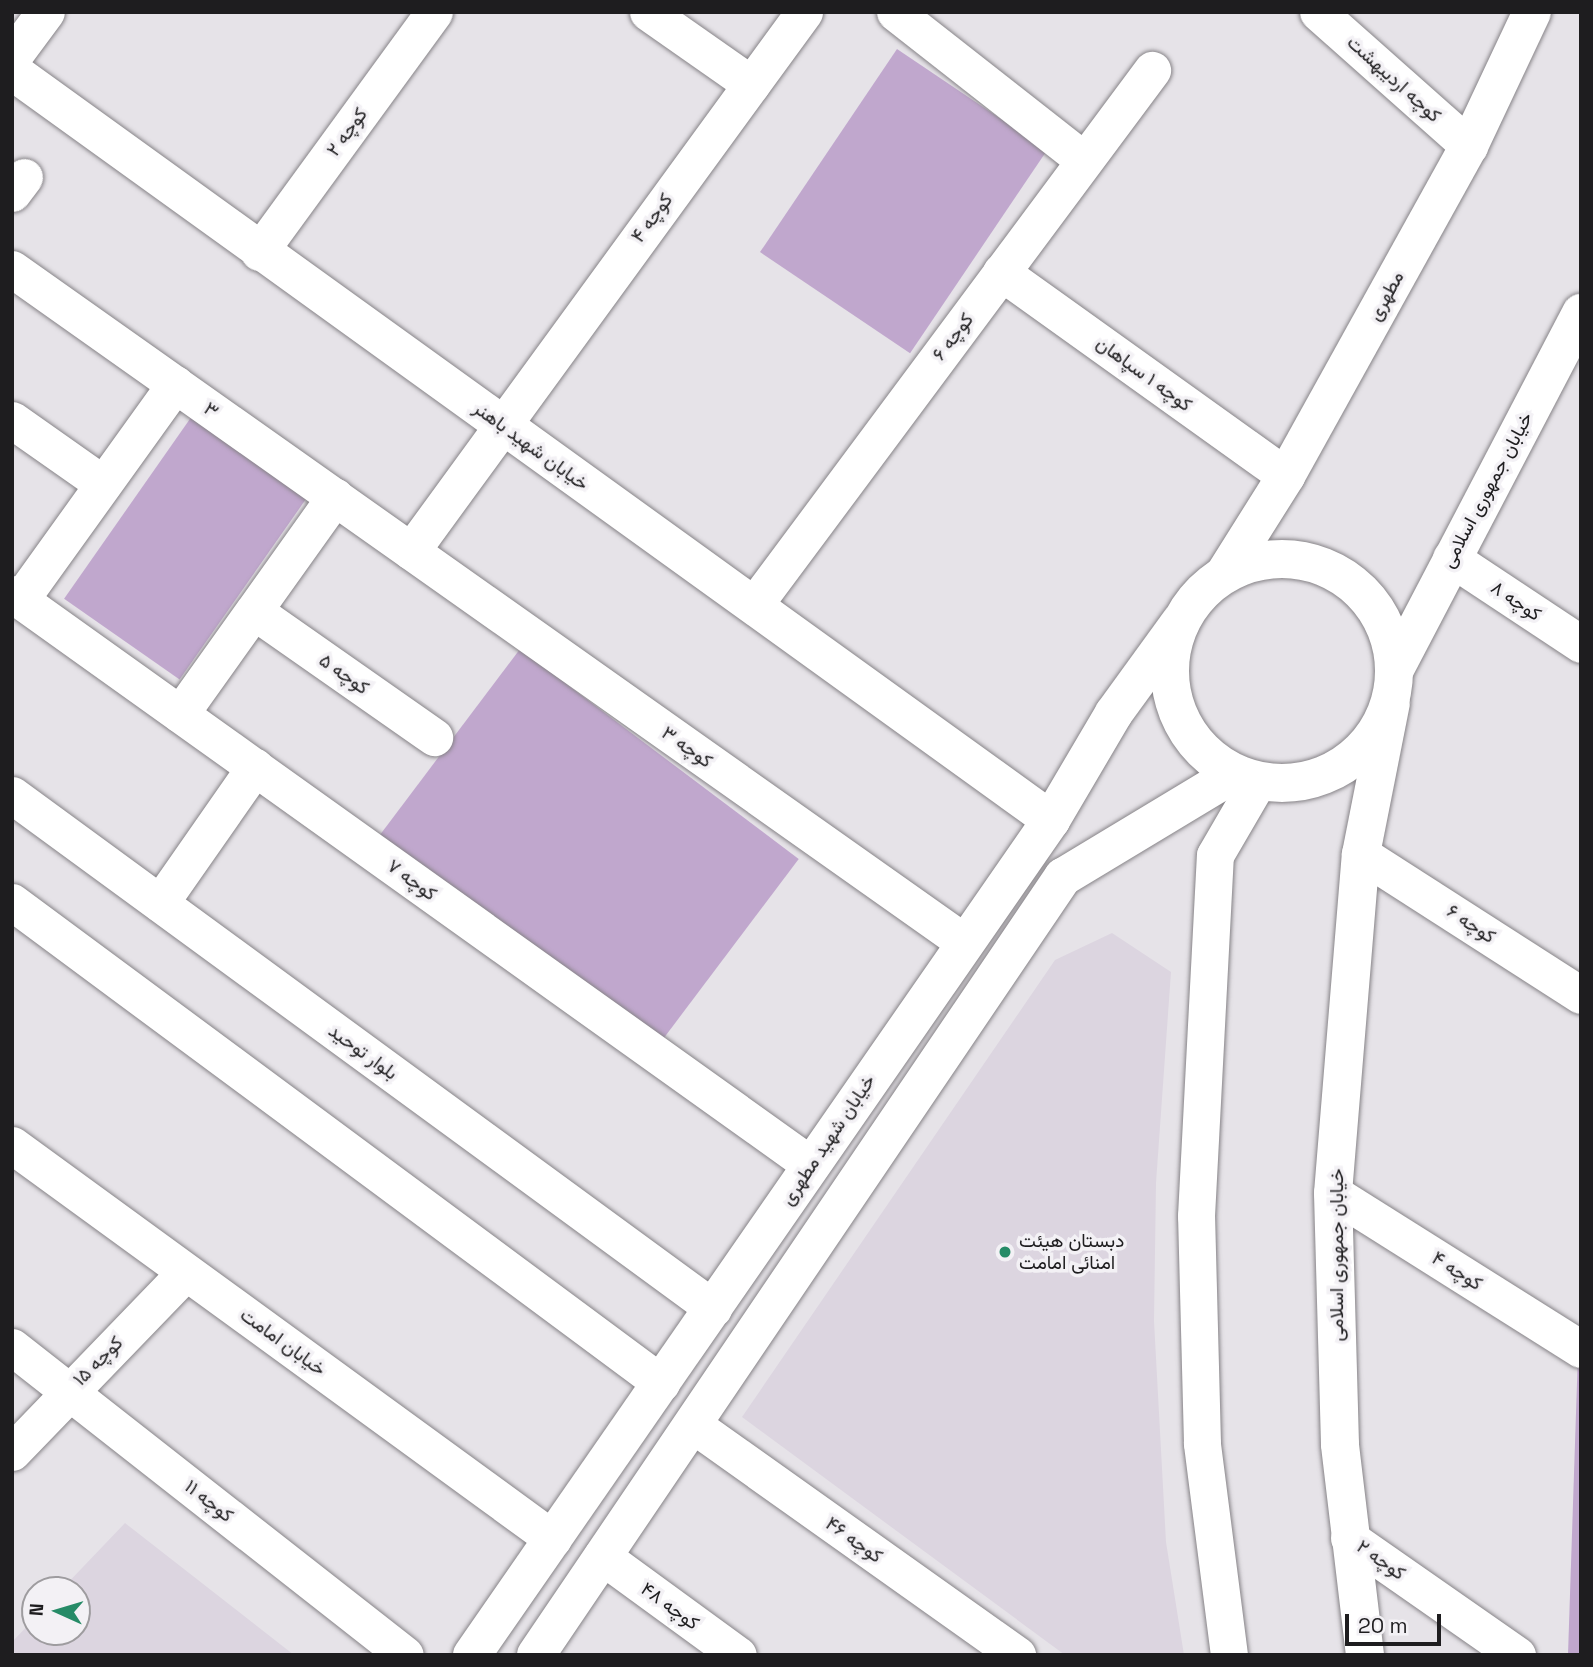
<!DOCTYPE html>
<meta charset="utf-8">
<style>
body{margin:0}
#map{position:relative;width:1593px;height:1667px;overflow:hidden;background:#e6e3e8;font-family:"Space Grotesk",Vazirmatn,sans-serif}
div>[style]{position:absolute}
.built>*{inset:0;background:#dcd5e0}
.green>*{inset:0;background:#c0a7cd;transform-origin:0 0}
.roads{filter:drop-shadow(0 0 2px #868387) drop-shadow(0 0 2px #868387)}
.minor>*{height:37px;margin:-18.5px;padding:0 18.5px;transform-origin:18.5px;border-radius:18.5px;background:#fff}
.tertiary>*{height:38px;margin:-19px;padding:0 19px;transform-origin:19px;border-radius:19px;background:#fff}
.tertiary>.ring{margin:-19px;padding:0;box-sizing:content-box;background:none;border:38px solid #fff;border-radius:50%}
.dots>*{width:19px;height:19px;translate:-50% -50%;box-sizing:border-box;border:4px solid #f3f1f5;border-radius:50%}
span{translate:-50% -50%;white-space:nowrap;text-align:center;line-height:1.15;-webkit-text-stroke:7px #f3f1f5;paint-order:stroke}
.street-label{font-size:19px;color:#1e1d1f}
.poi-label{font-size:19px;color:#1e1d1f}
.left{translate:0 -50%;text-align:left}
.frame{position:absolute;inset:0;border:14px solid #1e1d1f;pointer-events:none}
.north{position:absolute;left:21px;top:1576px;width:70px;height:70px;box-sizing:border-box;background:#f3f1f5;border:2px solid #9e9c9f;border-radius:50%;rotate:274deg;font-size:19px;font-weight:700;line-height:28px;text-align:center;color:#1e1d1f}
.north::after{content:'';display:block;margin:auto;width:24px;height:32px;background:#268b67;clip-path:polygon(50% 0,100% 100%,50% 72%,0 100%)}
.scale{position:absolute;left:1345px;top:1614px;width:96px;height:32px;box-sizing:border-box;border:4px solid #1e1d1f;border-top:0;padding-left:9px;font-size:21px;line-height:24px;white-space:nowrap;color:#1e1d1f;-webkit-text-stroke:5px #f3f1f5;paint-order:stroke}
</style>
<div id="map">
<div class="built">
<i style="clip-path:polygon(1112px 933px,1171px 972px,1156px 1183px,1154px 1321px,1166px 1542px,1184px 1655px,1065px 1655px,742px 1417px,1055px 960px)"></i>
<i style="clip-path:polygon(125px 1523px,294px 1655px,295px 1655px,12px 1655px,12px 1642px,35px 1618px,35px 1632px,77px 1632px,77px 1590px,61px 1590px)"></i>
</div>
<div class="green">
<i style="left:897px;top:49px;width:181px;height:245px;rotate:34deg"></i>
<i style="left:192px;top:416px;width:141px;height:223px;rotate:35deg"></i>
<i style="left:520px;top:649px;width:349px;height:235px;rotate:37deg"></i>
<i style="clip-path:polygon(1581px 1262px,1581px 1655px,1568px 1655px)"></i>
</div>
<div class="roads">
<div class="minor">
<i style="left:648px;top:12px;width:126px;rotate:35deg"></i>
<i style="left:895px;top:12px;width:240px;rotate:38.1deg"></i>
<i style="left:1318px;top:12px;width:202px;rotate:41.6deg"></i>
<i style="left:12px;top:193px;width:20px;rotate:-53deg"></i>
<i style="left:259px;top:252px;width:297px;rotate:-53.9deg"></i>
<i style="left:12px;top:269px;width:1166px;rotate:35.26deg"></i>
<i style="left:1001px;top:272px;width:350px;rotate:35.6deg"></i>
<i style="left:12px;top:420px;width:111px;rotate:35.1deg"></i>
<i style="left:411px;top:551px;width:667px;rotate:-53.9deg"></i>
<i style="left:1451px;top:558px;width:156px;rotate:33.5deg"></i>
<i style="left:12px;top:594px;width:982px;rotate:35.55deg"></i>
<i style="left:20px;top:600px;width:266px;rotate:-54.3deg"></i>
<i style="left:754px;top:605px;width:667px;rotate:-53.35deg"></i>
<i style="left:254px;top:611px;width:220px;rotate:35deg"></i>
<i style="left:180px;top:714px;width:267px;rotate:-54.5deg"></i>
<i style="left:12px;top:795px;width:869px;rotate:36.2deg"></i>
<i style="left:1361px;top:854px;width:261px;rotate:32.7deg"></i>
<i style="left:12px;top:902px;width:808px;rotate:36.54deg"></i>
<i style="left:160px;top:903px;width:166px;rotate:-55.1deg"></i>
<i style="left:12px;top:1145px;width:669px;rotate:36.07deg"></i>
<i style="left:1333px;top:1193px;width:293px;rotate:32.2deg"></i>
<i style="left:12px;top:1347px;width:499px;rotate:38.1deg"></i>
<i style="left:692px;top:1424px;width:399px;rotate:35.4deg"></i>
<i style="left:12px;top:1452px;width:250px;rotate:-46deg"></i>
<i style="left:1349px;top:1538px;width:205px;rotate:34.9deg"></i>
<i style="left:602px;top:1556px;width:168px;rotate:36.1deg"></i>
<i style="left:1229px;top:1655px;width:214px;rotate:-97.3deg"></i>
<i style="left:1202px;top:1443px;width:227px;rotate:-91.5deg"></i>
<i style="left:1196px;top:1216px;width:361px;rotate:-87deg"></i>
<i style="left:1215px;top:855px;width:86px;rotate:-59.8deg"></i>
</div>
<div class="tertiary">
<i style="left:12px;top:58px;width:57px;rotate:-53.5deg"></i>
<i style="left:12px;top:71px;width:1281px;rotate:35.79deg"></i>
<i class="ring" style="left:1170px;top:559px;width:186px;height:186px"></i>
<i style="left:1225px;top:573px;width:115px;rotate:-57.8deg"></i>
<i style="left:1286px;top:476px;width:377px;rotate:-61deg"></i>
<i style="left:1469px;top:146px;width:148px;rotate:-64.8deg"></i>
<i style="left:1395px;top:669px;width:402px;rotate:-62.4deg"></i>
<i style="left:472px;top:1655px;width:1016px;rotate:-55.26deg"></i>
<i style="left:1051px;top:820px;width:124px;rotate:-59.5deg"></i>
<i style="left:1114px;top:713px;width:112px;rotate:-54deg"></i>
<i style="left:536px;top:1655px;width:940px;rotate:-55.89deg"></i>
<i style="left:1063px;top:877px;width:200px;rotate:-31.1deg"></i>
<i style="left:1365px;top:1655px;width:212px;rotate:-96.8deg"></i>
<i style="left:1340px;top:1444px;width:251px;rotate:-91.6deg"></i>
<i style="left:1333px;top:1193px;width:340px;rotate:-85.3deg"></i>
<i style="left:1361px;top:854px;width:154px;rotate:-78.8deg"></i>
</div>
</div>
<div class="dots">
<i style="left:1005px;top:1252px;background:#268b67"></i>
</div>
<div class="street-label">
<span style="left:1394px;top:79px;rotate:42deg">کوچه اردیبهشت</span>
<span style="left:347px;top:132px;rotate:-54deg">کوچه ۲</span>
<span style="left:652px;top:218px;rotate:-54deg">کوچه ۴</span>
<span style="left:1386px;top:296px;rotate:-61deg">مطهری</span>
<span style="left:953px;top:337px;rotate:-53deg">کوچه ۶</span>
<span style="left:1144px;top:374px;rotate:36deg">کوچه ۱ سپاهان</span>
<span style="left:211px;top:410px;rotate:35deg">۳</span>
<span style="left:531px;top:446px;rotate:36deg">خیابان شهید باهنر</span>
<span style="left:1487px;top:490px;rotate:-62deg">خیابان جمهوری اسلامی</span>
<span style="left:1516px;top:601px;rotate:34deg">کوچه ۸</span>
<span style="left:344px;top:674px;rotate:35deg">کوچه ۵</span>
<span style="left:687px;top:747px;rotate:35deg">کوچه ۳</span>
<span style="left:412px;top:880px;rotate:36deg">کوچه ۷</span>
<span style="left:1471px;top:924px;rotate:33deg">کوچه ۶</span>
<span style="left:363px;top:1052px;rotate:36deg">بلوار توحید</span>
<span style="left:828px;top:1140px;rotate:-56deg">خیابان شهید مطهری</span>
<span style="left:1337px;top:1255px;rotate:-90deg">خیابان جمهوری اسلامی</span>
<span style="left:1457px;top:1271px;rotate:32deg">کوچه ۴</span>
<span style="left:283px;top:1342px;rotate:36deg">خیابان امامت</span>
<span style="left:98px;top:1361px;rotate:-45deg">کوچه ۱۵</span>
<span style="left:209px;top:1501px;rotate:38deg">کوچه ۱۱</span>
<span style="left:854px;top:1540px;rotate:35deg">کوچه ۴۶</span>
<span style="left:1381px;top:1560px;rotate:35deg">کوچه ۲</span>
<span style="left:670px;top:1606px;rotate:36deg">کوچه ۴۸</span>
</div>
<div class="poi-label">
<span class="left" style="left:1019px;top:1252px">دبستان هیئت<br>امنائی امامت</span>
</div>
<div class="frame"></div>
<div class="north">N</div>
<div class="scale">20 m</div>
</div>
